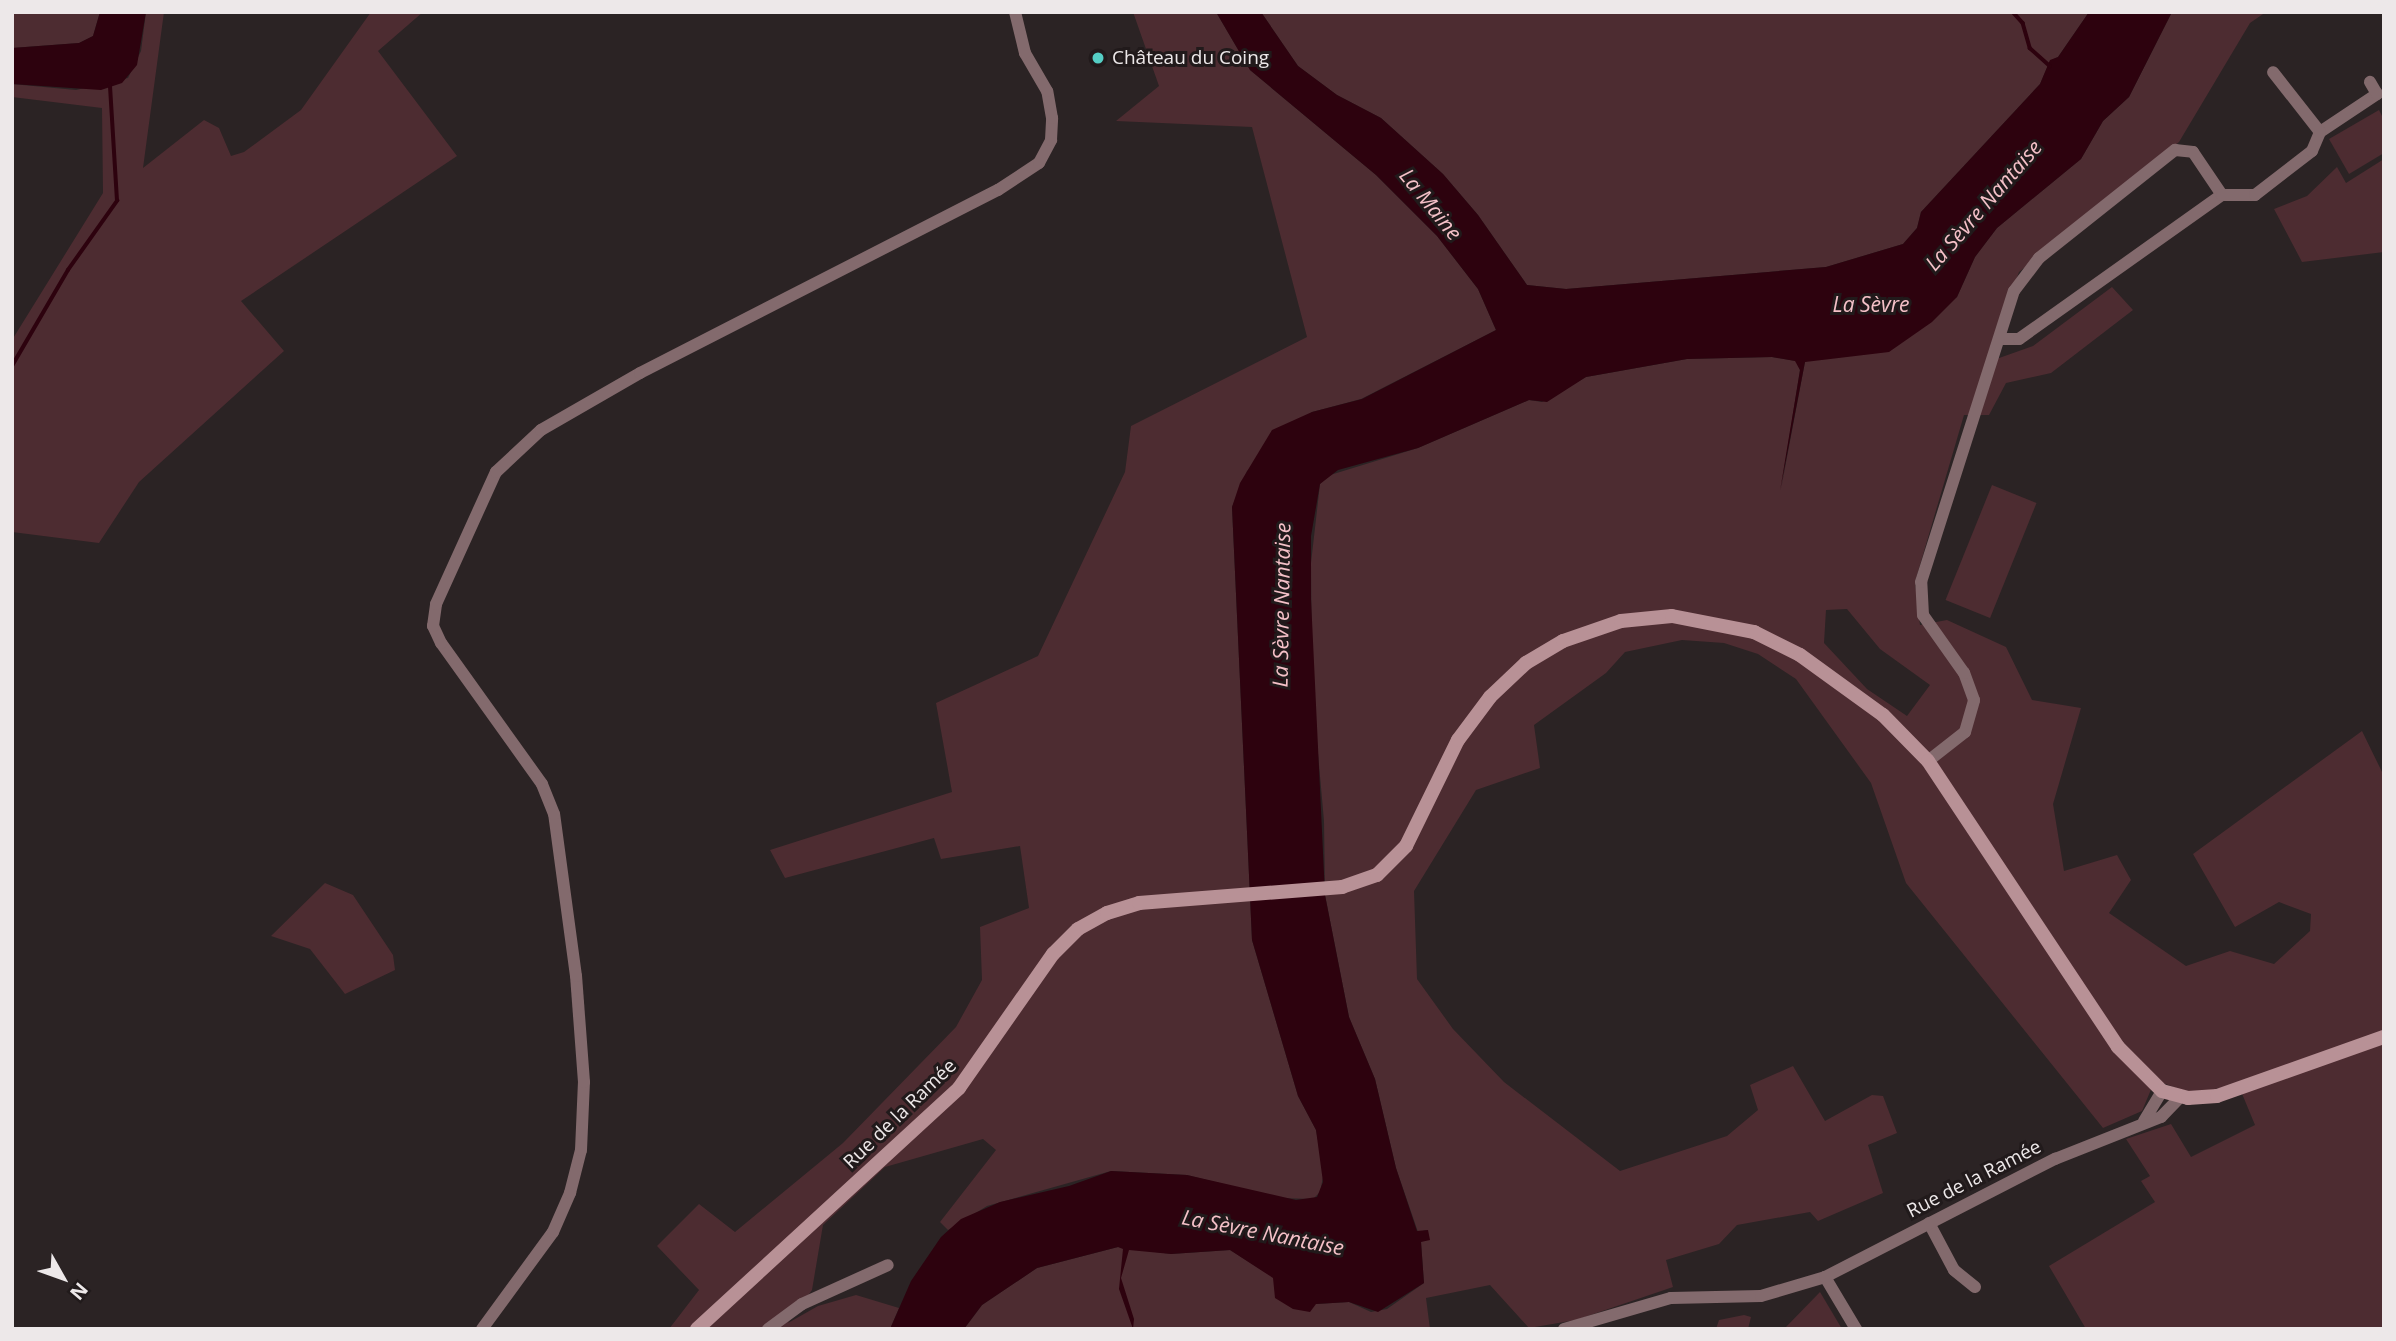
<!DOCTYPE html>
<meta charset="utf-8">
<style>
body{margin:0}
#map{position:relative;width:2396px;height:1341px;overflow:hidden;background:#2b2324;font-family:"Open Sans",sans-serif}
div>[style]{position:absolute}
.green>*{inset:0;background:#4d2c31;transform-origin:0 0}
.water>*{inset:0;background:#2d020e}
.stream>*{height:3.5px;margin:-1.75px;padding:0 1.75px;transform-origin:1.75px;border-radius:1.75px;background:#2d020e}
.street>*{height:12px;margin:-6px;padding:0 6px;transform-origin:6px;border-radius:6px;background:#836a6d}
.secondary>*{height:14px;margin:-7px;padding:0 7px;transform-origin:7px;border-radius:7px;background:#b89196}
.dots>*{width:19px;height:19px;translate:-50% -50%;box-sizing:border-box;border:4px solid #211a1b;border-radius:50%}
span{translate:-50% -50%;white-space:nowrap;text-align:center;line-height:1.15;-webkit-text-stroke:6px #211a1b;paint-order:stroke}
.poi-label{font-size:19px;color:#ede8e9}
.left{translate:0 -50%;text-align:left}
.street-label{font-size:19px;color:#ede8e9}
.water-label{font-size:21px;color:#f5c1c8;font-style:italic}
.frame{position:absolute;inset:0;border:14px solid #ede8e9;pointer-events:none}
.north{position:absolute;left:28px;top:1243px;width:70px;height:70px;-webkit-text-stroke:5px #211a1b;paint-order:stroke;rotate:130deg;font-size:19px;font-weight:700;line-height:28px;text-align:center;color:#ede8e9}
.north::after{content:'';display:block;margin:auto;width:24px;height:32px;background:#ede8e9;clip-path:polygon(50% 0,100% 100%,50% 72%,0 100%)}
</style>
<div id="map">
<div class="green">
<i style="clip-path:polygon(12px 12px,100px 12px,93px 36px,79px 43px,12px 48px)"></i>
<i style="clip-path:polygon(146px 12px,164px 12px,143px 168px,204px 120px,219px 128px,231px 156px,244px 152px,301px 110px,371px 12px,423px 12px,378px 51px,457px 156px,241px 301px,284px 351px,139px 482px,99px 543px,12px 532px,12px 340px,103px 193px,102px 108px,12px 97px,12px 84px,76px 90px,128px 78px,141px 51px)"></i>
<i style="clip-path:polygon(1133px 12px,1216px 12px,1250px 70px,1376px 175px,1437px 236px,1478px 289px,1496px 330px,1361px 399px,1312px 412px,1247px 471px,1232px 507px,1252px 940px,1298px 1096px,1316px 1130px,1324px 1172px,1320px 1192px,1313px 1199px,1279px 1198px,1187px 1175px,1111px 1171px,987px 1206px,948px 1230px,940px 1222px,996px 1150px,983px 1139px,885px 1167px,823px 1225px,812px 1290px,788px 1323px,818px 1306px,856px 1295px,899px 1308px,890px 1329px,669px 1329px,699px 1290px,657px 1246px,699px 1204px,735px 1232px,843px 1143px,956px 1027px,982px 980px,980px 927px,1029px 908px,1020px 846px,941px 859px,934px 838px,785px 878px,770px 850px,952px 792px,936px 703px,1038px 656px,1125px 472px,1131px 426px,1307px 337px,1252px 127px,1116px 121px,1159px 86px)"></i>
<i style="clip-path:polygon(1261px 12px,2089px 12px,2058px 57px,2050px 61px,2040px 84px,1921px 212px,1917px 228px,1903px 244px,1826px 267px,1566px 289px,1527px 285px,1478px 215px,1443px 174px,1381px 118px,1337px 95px,1298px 66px)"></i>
<i style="clip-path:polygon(evenodd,2172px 12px,2266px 12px,2250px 23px,2179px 142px,2019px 272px,1985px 363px,2033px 346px,2112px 287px,2133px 310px,2051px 373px,2006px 383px,1989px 415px,1964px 415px,1915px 582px,1920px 625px,1947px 620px,2006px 647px,2032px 700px,2081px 708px,2053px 804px,2064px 871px,2117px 855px,2131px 880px,2109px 913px,2186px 966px,2230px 951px,2274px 964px,2310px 931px,2311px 914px,2279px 902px,2235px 927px,2193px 854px,2362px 731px,2384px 776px,2384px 1329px,2086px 1329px,2049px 1266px,2155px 1202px,2141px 1181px,2150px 1176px,2126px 1139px,2171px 1124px,2191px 1157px,2255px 1125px,2238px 1084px,2192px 1094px,2155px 1080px,2142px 1111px,2103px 1128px,1906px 883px,1871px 783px,1796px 679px,1758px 654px,1724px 643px,1682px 640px,1625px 652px,1606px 673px,1534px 725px,1540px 768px,1476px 790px,1414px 891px,1417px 979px,1453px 1029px,1504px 1082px,1620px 1171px,1727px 1136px,1758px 1110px,1750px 1085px,1793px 1066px,1825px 1121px,1872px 1095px,1883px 1096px,1897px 1133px,1868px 1145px,1883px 1193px,1818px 1221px,1810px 1212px,1737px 1225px,1719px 1244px,1666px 1260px,1673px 1287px,1576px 1320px,1529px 1328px,1490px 1285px,1426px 1298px,1430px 1329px,964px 1329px,982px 1305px,1037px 1268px,1118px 1247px,1171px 1254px,1230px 1250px,1316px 1304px,1349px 1302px,1371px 1312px,1387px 1309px,1424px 1283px,1421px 1242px,1427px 1230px,1418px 1232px,1396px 1168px,1375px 1079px,1349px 1017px,1325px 895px,1324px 821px,1312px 686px,1311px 563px,1320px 484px,1327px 476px,1418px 448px,1529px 400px,1542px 402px,1586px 377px,1687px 359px,1772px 357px,1796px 361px,1800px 370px,1781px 489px,1805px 362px,1957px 297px,1975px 257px,1997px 228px,2081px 159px,2103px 121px,2129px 97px,2172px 12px,1847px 609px,1880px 649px,1930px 685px,1907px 716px,1867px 689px,1824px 643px,1826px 610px,1847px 609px)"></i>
<i style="clip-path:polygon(2379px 110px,2384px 120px,2384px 153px,2349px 174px,2329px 139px)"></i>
<i style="clip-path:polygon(2384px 159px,2384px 252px,2302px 262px,2274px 209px,2307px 196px,2337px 167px,2346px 183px)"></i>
<i style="left:1992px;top:485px;width:48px;height:124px;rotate:22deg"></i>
<i style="clip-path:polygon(325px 883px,353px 895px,393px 955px,395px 970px,345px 994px,310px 949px,271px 936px)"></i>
<i style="clip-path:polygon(1820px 1292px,1842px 1329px,1784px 1329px)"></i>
<i style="clip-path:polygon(1744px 1315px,1751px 1317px,1748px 1329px,1716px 1329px,1719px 1320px)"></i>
</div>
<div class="water">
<i style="clip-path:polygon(100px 12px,146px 12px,137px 65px,122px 83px,101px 90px,12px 84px,12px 48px,79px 43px,93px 36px)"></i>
<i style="clip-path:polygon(1216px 12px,1261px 12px,1298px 66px,1337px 95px,1381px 118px,1443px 174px,1478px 215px,1527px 285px,1566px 289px,1826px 267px,1903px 244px,1917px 228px,1921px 212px,2040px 84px,2050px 60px,2058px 57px,2089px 12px,2172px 12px,2129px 97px,2103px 121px,2081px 159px,1997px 228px,1975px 257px,1957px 297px,1932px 322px,1889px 352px,1805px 362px,1780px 491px,1800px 370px,1795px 361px,1772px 357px,1687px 359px,1586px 377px,1547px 402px,1529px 400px,1418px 448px,1338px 470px,1320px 484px,1311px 536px,1311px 599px,1325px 895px,1349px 1017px,1375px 1079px,1396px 1168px,1417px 1231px,1428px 1230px,1430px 1240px,1421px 1242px,1424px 1283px,1378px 1312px,1349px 1302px,1316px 1304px,1310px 1312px,1293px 1309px,1275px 1298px,1273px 1278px,1230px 1250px,1171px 1254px,1129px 1250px,1121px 1278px,1134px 1319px,1133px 1329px,1119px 1289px,1123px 1249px,1118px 1247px,1037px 1268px,982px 1305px,964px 1329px,890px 1329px,911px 1281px,941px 1237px,961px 1219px,1000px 1202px,1069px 1186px,1111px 1171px,1187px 1175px,1296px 1200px,1317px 1197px,1323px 1182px,1316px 1130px,1298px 1096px,1252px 940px,1232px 507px,1240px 483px,1272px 430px,1312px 412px,1362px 399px,1496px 330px,1478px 289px,1437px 236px,1376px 175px,1250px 70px)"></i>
</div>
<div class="stream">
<i style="left:2013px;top:12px;width:15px;rotate:48deg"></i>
<i style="left:2023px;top:23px;width:26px;rotate:74deg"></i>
<i style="left:2030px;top:48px;width:27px;rotate:42deg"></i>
<i style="left:12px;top:366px;width:111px;rotate:-59.7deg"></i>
<i style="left:68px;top:270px;width:85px;rotate:-54.6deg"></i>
<i style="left:117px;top:201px;width:116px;rotate:-93.5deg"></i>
</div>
<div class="street">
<i style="left:2320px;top:132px;width:69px;rotate:-33.7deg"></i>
<i style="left:2377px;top:94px;width:14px;rotate:-120deg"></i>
<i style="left:1999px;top:339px;width:20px"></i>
<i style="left:2019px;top:339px;width:249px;rotate:-35.4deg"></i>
<i style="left:1928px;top:761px;width:47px;rotate:-38.1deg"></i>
<i style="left:1965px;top:732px;width:33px;rotate:-74deg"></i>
<i style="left:1974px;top:700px;width:29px;rotate:-110deg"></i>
<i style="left:1964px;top:673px;width:71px;rotate:-125.3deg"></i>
<i style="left:1923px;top:615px;width:33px;rotate:-93deg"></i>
<i style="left:1921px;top:582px;width:305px;rotate:-72.3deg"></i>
<i style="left:2014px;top:291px;width:41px;rotate:-52.9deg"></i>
<i style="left:2039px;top:258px;width:174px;rotate:-38.5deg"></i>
<i style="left:2175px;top:150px;width:18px;rotate:6deg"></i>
<i style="left:2193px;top:152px;width:52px;rotate:56deg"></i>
<i style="left:2222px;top:195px;width:33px"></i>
<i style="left:2255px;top:195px;width:72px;rotate:-37.7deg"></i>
<i style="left:2312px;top:151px;width:21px;rotate:-67deg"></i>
<i style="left:2320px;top:132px;width:76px;rotate:-128.1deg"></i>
<i style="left:2144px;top:1121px;width:35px;rotate:-59deg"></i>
<i style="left:1929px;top:1223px;width:53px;rotate:62deg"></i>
<i style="left:1954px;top:1270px;width:27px;rotate:39deg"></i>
<i style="left:1825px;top:1277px;width:61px;rotate:59.2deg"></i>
<i style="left:482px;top:1329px;width:120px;rotate:-53.8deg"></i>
<i style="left:553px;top:1232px;width:43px;rotate:-66.4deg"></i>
<i style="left:570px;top:1193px;width:44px;rotate:-75.7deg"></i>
<i style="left:581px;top:1150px;width:68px;rotate:-87.5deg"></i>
<i style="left:584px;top:1082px;width:106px;rotate:-94.3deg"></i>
<i style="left:576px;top:976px;width:163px;rotate:-97.7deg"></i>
<i style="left:554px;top:814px;width:32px;rotate:-112deg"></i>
<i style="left:542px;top:784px;width:173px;rotate:-125.6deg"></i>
<i style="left:441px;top:643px;width:19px;rotate:-115deg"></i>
<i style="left:433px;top:626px;width:22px;rotate:-82deg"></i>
<i style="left:436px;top:604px;width:145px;rotate:-65.6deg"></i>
<i style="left:496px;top:472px;width:62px;rotate:-43deg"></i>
<i style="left:541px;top:430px;width:114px;rotate:-29.9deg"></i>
<i style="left:640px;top:373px;width:402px;rotate:-27.1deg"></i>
<i style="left:998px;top:190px;width:49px;rotate:-33.4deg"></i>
<i style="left:1039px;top:163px;width:26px;rotate:-62deg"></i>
<i style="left:1051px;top:140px;width:22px;rotate:-87deg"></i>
<i style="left:1052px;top:118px;width:27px;rotate:-100deg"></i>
<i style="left:1047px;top:91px;width:44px;rotate:-120.1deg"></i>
<i style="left:1025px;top:53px;width:42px;rotate:-103.7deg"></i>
<i style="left:768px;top:1329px;width:42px;rotate:-36.3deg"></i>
<i style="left:802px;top:1304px;width:94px;rotate:-24.4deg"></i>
<i style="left:1564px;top:1329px;width:111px;rotate:-16.2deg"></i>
<i style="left:1671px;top:1298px;width:90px;rotate:-1.3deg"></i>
<i style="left:1761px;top:1296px;width:67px;rotate:-16.5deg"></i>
<i style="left:1825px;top:1277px;width:259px;rotate:-27.2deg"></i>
<i style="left:2055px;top:1159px;width:114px;rotate:-21.6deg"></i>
<i style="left:2161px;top:1117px;width:28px;rotate:-46deg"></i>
</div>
<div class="secondary">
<i style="left:697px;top:1329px;width:356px;rotate:-42.6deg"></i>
<i style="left:959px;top:1088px;width:164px;rotate:-55deg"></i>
<i style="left:1053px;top:954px;width:35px;rotate:-45deg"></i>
<i style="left:1078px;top:929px;width:33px;rotate:-29deg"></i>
<i style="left:1107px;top:913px;width:34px;rotate:-17deg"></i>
<i style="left:1139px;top:903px;width:204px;rotate:-4.5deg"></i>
<i style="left:1342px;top:887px;width:37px;rotate:-19deg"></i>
<i style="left:1377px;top:875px;width:41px;rotate:-45deg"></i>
<i style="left:1406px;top:846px;width:118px;rotate:-63.9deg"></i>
<i style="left:1458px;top:740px;width:54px;rotate:-53.3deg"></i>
<i style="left:1490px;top:697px;width:50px;rotate:-43.4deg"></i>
<i style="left:1526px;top:663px;width:43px;rotate:-30.7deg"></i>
<i style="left:1563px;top:641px;width:61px;rotate:-19deg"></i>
<i style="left:1621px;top:621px;width:51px;rotate:-5.6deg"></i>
<i style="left:1672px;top:616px;width:84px;rotate:11deg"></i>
<i style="left:1754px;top:632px;width:51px;rotate:26.6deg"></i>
<i style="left:1800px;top:655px;width:102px;rotate:35.9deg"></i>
<i style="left:1883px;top:715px;width:64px;rotate:45.6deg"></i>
<i style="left:1928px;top:761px;width:343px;rotate:56.4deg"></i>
<i style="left:2118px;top:1047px;width:62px;rotate:45deg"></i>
<i style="left:2162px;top:1091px;width:27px;rotate:15deg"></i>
<i style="left:2188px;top:1098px;width:29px;rotate:-4deg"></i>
<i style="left:2217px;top:1096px;width:177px;rotate:-19.5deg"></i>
</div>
<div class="dots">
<i style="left:1098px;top:58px;background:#55cec5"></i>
</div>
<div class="poi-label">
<span class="left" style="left:1112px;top:58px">Château du Coing</span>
</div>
<div class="street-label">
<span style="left:900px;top:1114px;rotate:-44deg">Rue de la Ramée</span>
<span style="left:1974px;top:1179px;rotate:-27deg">Rue de la Ramée</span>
</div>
<div class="water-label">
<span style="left:1431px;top:204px;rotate:51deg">La Maine</span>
<span style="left:1983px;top:205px;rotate:-49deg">La Sèvre Nantaise</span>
<span style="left:1871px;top:304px">La Sèvre</span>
<span style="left:1281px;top:605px;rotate:-89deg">La Sèvre Nantaise</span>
<span style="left:1263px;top:1232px;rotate:11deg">La Sèvre Nantaise</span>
</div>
<div class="frame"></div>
<div class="north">N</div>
</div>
